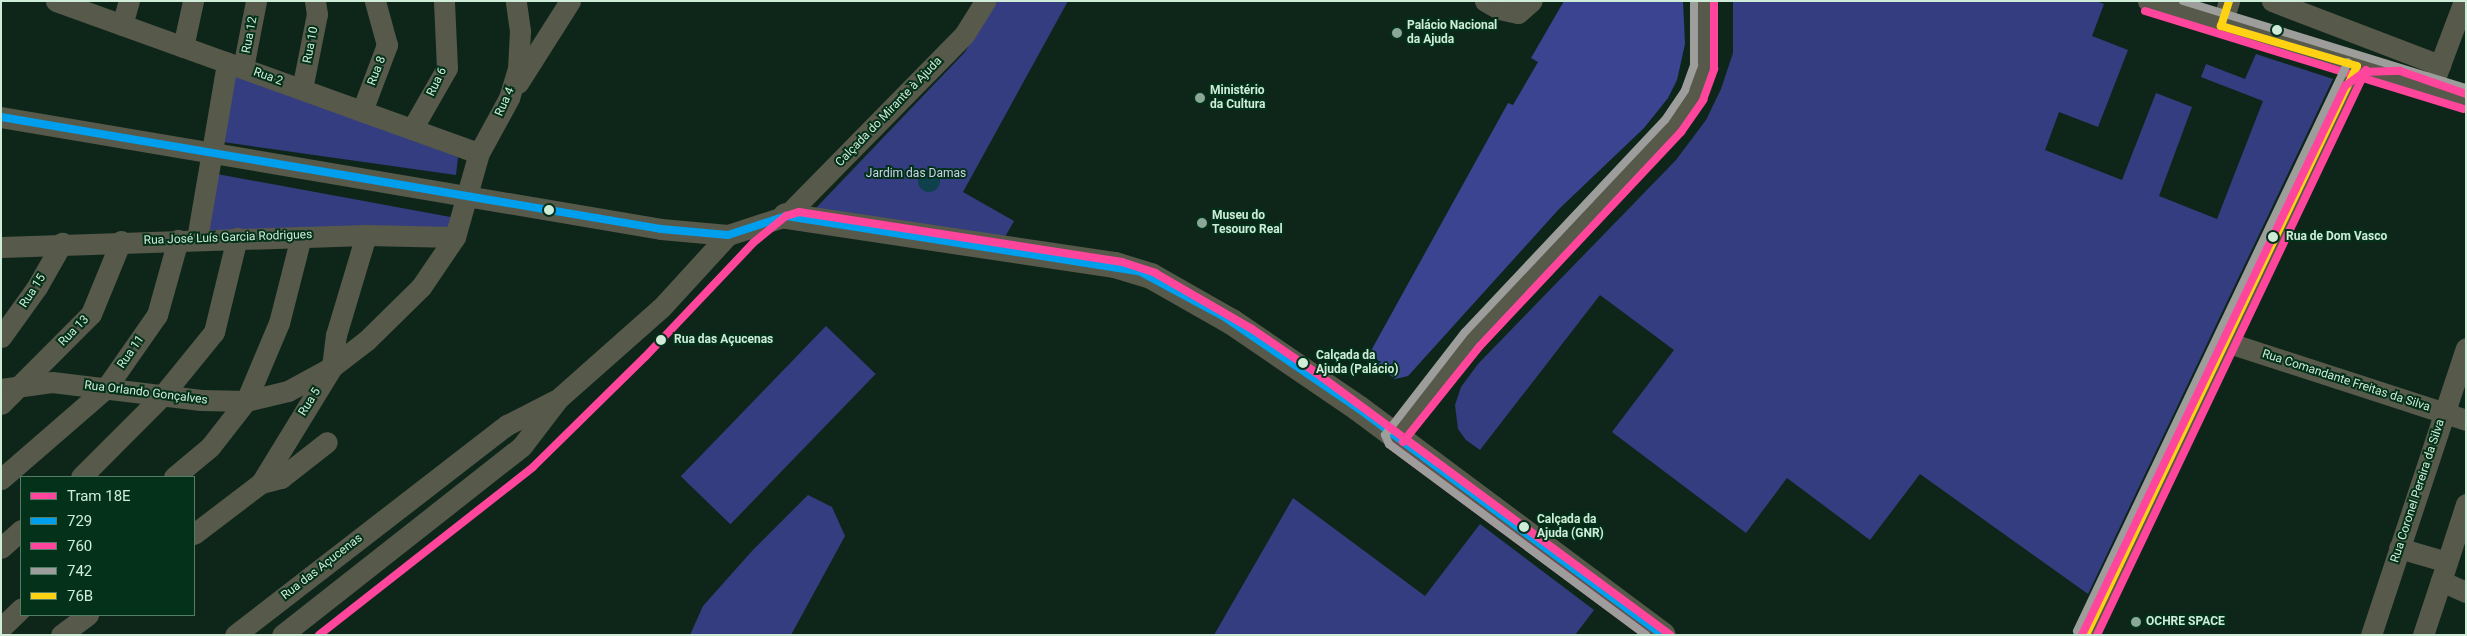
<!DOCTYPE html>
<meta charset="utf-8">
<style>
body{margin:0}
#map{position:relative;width:2467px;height:636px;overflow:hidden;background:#0e261a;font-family:Roboto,sans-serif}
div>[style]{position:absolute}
.green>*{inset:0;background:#343d80;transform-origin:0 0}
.forest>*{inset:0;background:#3a4491}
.water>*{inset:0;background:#0e414b}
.round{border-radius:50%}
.minor>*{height:21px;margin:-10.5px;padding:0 10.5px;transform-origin:10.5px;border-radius:10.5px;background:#57594a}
.tertiary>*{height:26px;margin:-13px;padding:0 13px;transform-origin:13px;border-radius:13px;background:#57594a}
.bus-1>*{height:8px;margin:-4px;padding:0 4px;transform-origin:4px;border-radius:4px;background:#009fee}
.bus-2>*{height:8px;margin:-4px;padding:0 4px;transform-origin:4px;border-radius:4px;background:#ff469c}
.bus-3>*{height:8px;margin:-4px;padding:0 4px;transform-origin:4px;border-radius:4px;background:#9d9d9c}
.bus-4>*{height:8px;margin:-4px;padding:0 4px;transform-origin:4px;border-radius:4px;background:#ffd214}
.tram-1>*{height:8px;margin:-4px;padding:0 4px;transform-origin:4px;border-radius:4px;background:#ff469c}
.dots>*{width:14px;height:14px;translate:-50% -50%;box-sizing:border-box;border:2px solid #033119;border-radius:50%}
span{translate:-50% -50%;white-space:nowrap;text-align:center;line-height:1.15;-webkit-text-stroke:4px #033119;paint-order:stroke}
.poi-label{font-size:12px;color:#cfecd8;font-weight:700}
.left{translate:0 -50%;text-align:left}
.street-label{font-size:12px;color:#cfecd8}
.park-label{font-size:12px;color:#cdd2eb}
.stop-label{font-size:12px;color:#cfecd8;font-weight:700}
.frame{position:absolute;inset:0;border:2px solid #cfecd8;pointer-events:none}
.legend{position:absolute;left:20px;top:476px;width:175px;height:140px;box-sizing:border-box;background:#033119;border:1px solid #557c65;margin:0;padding:6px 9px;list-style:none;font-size:15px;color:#cfecd8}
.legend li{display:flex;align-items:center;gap:10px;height:25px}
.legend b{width:25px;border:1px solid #557c65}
</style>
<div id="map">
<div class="green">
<i style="clip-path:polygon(996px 1px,1068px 1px,963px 192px,1014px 221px,1005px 237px,815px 209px,965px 52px)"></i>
<i style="clip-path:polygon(1733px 1px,2096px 1px,2104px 4px,2092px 36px,2128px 50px,2098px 127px,2059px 112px,2045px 150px,2122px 180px,2156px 93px,2192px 107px,2159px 196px,2217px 219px,2263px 101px,2201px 77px,2206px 64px,2245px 79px,2256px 54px,2333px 79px,2088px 594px,1920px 474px,1870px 540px,1787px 478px,1746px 533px,1612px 432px,1674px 350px,1600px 295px,1480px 450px,1466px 440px,1458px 429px,1455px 405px,1461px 387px,1478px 364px,1676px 160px,1706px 120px,1721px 89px,1733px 53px)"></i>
<i style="clip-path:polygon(234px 75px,458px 157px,456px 175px,223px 142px)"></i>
<i style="clip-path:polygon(217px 174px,456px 218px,448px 229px,205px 232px)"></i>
<i style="left:826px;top:326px;width:69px;height:209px;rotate:44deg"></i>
<i style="clip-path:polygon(808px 495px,832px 507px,845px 536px,791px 635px,690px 635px,703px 606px,752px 551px)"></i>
<i style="clip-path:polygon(1293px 498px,1425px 596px,1480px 524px,1594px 610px,1575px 635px,1214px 635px)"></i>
</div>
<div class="forest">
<i style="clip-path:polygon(1564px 1px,1683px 1px,1685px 44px,1677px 80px,1668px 98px,1644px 128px,1559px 209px,1408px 376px,1395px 379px,1367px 358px,1508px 103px,1513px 105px,1538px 62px,1531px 58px)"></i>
</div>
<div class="water">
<i class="round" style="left:918px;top:170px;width:22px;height:22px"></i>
</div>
<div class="minor">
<i style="left:56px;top:1px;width:449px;rotate:19.8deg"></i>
<i style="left:1485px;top:1px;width:16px;rotate:30deg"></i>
<i style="left:1499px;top:9px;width:19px;rotate:12deg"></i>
<i style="left:1518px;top:13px;width:18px;rotate:-41deg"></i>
<i style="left:2148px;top:1px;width:219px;rotate:17.3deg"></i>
<i style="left:2272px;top:1px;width:180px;rotate:20.9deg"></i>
<i style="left:122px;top:25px;width:25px;rotate:-74deg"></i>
<i style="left:2221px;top:26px;width:26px;rotate:-72deg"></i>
<i style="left:183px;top:47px;width:47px;rotate:-77.7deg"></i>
<i style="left:243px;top:68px;width:68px;rotate:-79deg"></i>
<i style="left:2435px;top:78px;width:82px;rotate:-69.4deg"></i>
<i style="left:518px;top:83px;width:97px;rotate:-57.6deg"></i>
<i style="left:302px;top:89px;width:76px;rotate:-78.7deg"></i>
<i style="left:317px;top:14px;width:13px;rotate:-99deg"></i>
<i style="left:362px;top:111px;width:71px;rotate:-69.3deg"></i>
<i style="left:387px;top:45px;width:46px;rotate:-105.3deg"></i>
<i style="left:1px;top:117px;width:669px;rotate:9.63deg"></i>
<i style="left:661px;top:229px;width:67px;rotate:5.1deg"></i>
<i style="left:728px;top:235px;width:61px;rotate:-18.1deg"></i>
<i style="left:786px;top:216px;width:254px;rotate:-45.5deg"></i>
<i style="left:964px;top:35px;width:40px;rotate:-58deg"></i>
<i style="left:412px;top:129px;width:70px;rotate:-60.2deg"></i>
<i style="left:447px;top:68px;width:67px;rotate:-92.6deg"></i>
<i style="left:197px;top:239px;width:179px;rotate:-80.3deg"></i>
<i style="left:1px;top:247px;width:365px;rotate:-1.9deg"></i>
<i style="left:366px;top:235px;width:89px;rotate:1.3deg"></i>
<i style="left:1px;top:337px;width:62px;rotate:-54.2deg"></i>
<i style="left:37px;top:287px;width:51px;rotate:-60.4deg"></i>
<i style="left:2226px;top:342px;width:252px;rotate:18deg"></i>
<i style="left:1px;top:389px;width:51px;rotate:-7.8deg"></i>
<i style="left:52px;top:382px;width:150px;rotate:6.9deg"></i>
<i style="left:201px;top:400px;width:45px;rotate:1.3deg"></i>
<i style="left:246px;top:401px;width:43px;rotate:-13.4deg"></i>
<i style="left:288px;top:391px;width:50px;rotate:-28.6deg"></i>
<i style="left:332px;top:367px;width:44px;rotate:-37.6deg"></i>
<i style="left:367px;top:340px;width:76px;rotate:-44.5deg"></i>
<i style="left:421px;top:287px;width:60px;rotate:-55.8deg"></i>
<i style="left:455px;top:237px;width:87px;rotate:-74.1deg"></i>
<i style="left:479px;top:153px;width:63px;rotate:-61.4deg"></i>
<i style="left:509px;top:98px;width:30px;rotate:-73deg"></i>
<i style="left:518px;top:69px;width:38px;rotate:-87deg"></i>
<i style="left:520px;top:31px;width:30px;rotate:-98deg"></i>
<i style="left:1px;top:404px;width:127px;rotate:-45deg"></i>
<i style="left:91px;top:314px;width:79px;rotate:-67.7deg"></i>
<i style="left:1395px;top:436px;width:124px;rotate:-51.6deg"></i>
<i style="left:1472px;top:339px;width:293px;rotate:-46.7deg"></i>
<i style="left:1673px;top:126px;width:37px;rotate:-56deg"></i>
<i style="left:1694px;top:95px;width:30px;rotate:-70deg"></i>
<i style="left:1704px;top:67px;width:66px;rotate:-90deg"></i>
<i style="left:81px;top:477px;width:115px;rotate:-45deg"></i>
<i style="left:162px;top:396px;width:82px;rotate:-50.9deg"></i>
<i style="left:214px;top:332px;width:97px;rotate:-76.3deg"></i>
<i style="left:174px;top:477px;width:47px;rotate:-39.8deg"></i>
<i style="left:210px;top:447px;width:58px;rotate:-52deg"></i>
<i style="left:246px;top:401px;width:85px;rotate:-67.1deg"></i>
<i style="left:279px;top:323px;width:89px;rotate:-75.7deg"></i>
<i style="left:1px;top:479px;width:139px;rotate:-40.9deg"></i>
<i style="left:106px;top:388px;width:89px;rotate:-55.1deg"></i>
<i style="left:157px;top:315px;width:78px;rotate:-74.4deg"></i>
<i style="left:261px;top:483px;width:21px;rotate:-14deg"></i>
<i style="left:281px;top:478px;width:58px;rotate:-38deg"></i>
<i style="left:2466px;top:504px;width:81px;rotate:108deg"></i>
<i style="left:2441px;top:581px;width:27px;rotate:24deg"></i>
<i style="left:194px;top:534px;width:84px;rotate:-37.3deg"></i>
<i style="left:261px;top:483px;width:136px;rotate:-58.5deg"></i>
<i style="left:332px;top:367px;width:32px;rotate:-83deg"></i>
<i style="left:336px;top:335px;width:104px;rotate:-73.3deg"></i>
<i style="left:1px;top:548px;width:27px;rotate:-42deg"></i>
<i style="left:2399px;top:548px;width:50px;rotate:16.3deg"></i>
<i style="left:1px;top:628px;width:28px;rotate:-44deg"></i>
<i style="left:61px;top:635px;width:34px;rotate:-37deg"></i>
<i style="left:235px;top:635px;width:344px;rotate:-37.7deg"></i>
<i style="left:507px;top:425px;width:53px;rotate:-27.1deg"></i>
<i style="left:282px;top:635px;width:305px;rotate:-38.2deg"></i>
<i style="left:522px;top:446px;width:59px;rotate:-52.5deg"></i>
<i style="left:558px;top:399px;width:137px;rotate:-41.5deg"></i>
<i style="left:661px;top:308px;width:99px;rotate:-47.5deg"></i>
<i style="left:2371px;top:635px;width:302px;rotate:-71.7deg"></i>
<i style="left:2423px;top:635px;width:57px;rotate:-71.6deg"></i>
</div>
<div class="tertiary">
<i style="left:786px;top:216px;width:333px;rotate:8.5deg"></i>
<i style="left:1115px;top:265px;width:38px;rotate:17deg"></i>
<i style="left:1151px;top:276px;width:93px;rotate:29.6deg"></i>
<i style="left:1232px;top:322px;width:153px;rotate:34.3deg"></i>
<i style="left:1358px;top:408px;width:380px;rotate:36.7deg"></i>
<i style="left:2086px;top:635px;width:630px;rotate:-64.53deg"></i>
<i style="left:2357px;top:66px;width:114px;rotate:16.8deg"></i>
</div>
<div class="bus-1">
<i style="left:1px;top:117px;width:669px;rotate:9.63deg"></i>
<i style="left:661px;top:229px;width:67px;rotate:5.1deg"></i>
<i style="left:728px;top:235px;width:61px;rotate:-18.1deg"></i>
<i style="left:786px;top:216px;width:357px;rotate:8.9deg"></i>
<i style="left:1139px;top:271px;width:95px;rotate:28.2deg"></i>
<i style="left:1223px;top:316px;width:163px;rotate:34.3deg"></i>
<i style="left:1358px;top:408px;width:380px;rotate:36.7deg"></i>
</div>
<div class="bus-2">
<i style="left:2145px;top:11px;width:333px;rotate:17.1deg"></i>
<i style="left:1403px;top:442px;width:123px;rotate:-51.3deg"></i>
<i style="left:1480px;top:346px;width:294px;rotate:-46.8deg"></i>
<i style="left:1681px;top:132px;width:39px;rotate:-55deg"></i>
<i style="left:1703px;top:100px;width:33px;rotate:-70deg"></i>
<i style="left:1714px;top:69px;width:68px;rotate:-90deg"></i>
<i style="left:1389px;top:444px;width:320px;rotate:36.6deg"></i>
<i style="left:2097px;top:635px;width:626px;rotate:-64.54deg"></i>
</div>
<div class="bus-3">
<i style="left:2183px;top:1px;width:296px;rotate:17.1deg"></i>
<i style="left:2077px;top:631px;width:630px;rotate:-64.53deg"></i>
<i style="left:1646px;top:635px;width:320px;rotate:-143.4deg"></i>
<i style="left:1389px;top:444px;width:10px;rotate:-114deg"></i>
<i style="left:1385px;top:435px;width:130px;rotate:-52.2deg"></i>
<i style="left:1465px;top:332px;width:291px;rotate:-46.7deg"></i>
<i style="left:1665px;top:120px;width:36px;rotate:-56deg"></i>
<i style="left:1685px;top:90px;width:27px;rotate:-70deg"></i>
<i style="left:1694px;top:65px;width:64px;rotate:-90deg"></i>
</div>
<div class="bus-4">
<i style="left:2086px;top:635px;width:630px;rotate:-64.53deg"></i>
<i style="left:2357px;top:66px;width:142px;rotate:-163.6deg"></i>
<i style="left:2221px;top:26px;width:26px;rotate:-72deg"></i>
</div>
<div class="tram-1">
<i style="left:319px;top:635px;width:272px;rotate:-38.1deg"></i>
<i style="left:533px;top:467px;width:157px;rotate:-44.5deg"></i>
<i style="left:645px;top:357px;width:157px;rotate:-46.5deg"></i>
<i style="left:753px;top:243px;width:43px;rotate:-39.3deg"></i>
<i style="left:786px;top:216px;width:14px;rotate:-17deg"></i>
<i style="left:799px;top:212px;width:327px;rotate:8.8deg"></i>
<i style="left:1122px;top:262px;width:35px;rotate:18deg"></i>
<i style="left:1155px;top:273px;width:112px;rotate:30deg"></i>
<i style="left:1252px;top:329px;width:76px;rotate:34.3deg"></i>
<i style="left:1315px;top:372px;width:442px;rotate:36.5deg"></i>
<i style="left:2082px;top:635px;width:609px;rotate:-64.4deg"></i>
<i style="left:2345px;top:86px;width:24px;rotate:-36deg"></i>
<i style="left:2364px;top:72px;width:36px;rotate:-2deg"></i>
<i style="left:2400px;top:71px;width:70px;rotate:19.2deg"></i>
</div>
<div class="dots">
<i style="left:2277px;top:30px;background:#cfecd8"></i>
<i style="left:1397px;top:33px;background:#8ba796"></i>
<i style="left:1200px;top:98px;background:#8ba796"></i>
<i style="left:549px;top:210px;background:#cfecd8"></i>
<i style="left:1202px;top:223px;background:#8ba796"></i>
<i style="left:2273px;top:237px;background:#cfecd8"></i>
<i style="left:661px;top:340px;background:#cfecd8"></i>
<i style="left:1303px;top:363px;background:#cfecd8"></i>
<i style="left:1524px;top:527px;background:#cfecd8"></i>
<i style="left:2136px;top:622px;background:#8ba796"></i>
</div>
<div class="poi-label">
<span class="left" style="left:1407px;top:33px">Palácio Nacional<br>da Ajuda</span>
<span class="left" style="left:1210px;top:98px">Ministério<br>da Cultura</span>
<span class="left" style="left:1212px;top:223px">Museu do<br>Tesouro Real</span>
<span class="left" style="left:2146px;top:622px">OCHRE SPACE</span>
</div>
<div class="street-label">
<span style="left:250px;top:35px;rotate:-79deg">Rua 12</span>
<span style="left:311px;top:45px;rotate:-79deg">Rua 10</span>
<span style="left:377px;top:71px;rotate:-69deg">Rua 8</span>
<span style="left:268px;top:77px;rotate:20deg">Rua 2</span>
<span style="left:437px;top:82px;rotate:-64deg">Rua 6</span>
<span style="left:505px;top:102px;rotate:-66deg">Rua 4</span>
<span style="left:889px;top:112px;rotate:-46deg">Calçada do Mirante à Ajuda</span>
<span style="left:228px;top:238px;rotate:-2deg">Rua José Luís Garcia Rodrigues</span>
<span style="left:33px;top:291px;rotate:-57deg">Rua 15</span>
<span style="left:74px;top:331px;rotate:-46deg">Rua 13</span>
<span style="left:131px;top:352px;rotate:-55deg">Rua 11</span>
<span style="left:2346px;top:381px;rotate:18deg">Rua Comandante Freitas da Silva</span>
<span style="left:146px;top:393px;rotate:7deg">Rua Orlando Gonçalves</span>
<span style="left:310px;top:402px;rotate:-58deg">Rua 5</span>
<span style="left:2418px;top:491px;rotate:-72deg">Rua Coronel Pereira da Silva</span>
<span style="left:322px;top:567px;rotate:-38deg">Rua das Açucenas</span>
</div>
<div class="park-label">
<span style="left:916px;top:174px">Jardim das Damas</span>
</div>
<div class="stop-label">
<span class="left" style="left:2286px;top:237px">Rua de Dom Vasco</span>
<span class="left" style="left:674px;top:340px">Rua das Açucenas</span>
<span class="left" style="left:1316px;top:363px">Calçada da<br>Ajuda (Palácio)</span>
<span class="left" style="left:1537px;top:527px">Calçada da<br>Ajuda (GNR)</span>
</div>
<div class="frame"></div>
<ul class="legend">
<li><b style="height:6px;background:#ff469c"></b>Tram 18E</li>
<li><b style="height:6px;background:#009fee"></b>729</li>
<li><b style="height:6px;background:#ff469c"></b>760</li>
<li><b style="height:6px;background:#9d9d9c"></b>742</li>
<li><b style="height:6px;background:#ffd214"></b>76B</li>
</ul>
</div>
